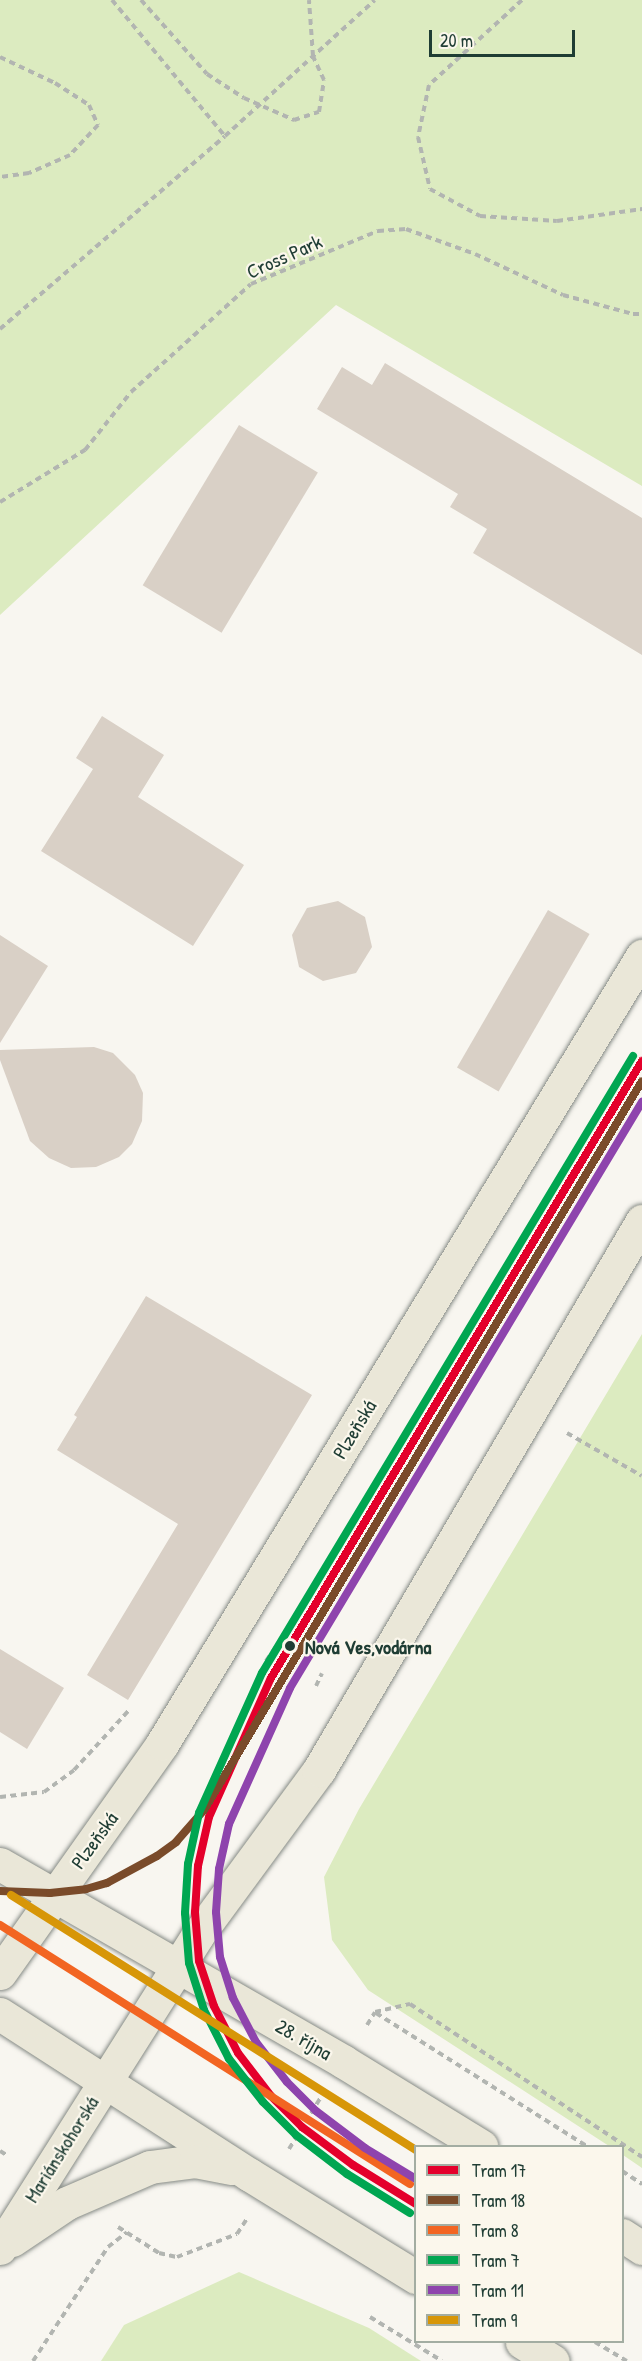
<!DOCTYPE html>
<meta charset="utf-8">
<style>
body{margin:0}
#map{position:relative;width:642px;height:2361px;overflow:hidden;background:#f8f6f0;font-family:"Patrick Hand",sans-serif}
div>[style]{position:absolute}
.green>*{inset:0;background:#dcebc0}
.building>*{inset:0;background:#d9d0c6;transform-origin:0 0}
.path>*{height:4px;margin-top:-2px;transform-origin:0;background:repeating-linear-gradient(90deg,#b2b5b1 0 6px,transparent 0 10.5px)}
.roads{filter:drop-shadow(0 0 2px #868b86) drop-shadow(0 0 2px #868b86)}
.major>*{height:33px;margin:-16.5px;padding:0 16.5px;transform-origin:16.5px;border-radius:16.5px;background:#eae7d8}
.tram-1>*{height:8px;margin:-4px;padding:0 4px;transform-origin:4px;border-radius:4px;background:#e4002b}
.tram-2>*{height:8px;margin:-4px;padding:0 4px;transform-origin:4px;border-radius:4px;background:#7a4b2a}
.tram-3>*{height:8px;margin:-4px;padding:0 4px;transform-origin:4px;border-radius:4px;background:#f26522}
.tram-4>*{height:8px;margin:-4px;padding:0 4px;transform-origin:4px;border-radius:4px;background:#00a651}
.tram-5>*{height:8px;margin:-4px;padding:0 4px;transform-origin:4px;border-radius:4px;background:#8e44ad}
.tram-6>*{height:8px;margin:-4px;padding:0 4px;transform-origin:4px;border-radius:4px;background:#d79608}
.dots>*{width:16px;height:16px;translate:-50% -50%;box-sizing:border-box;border:3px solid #fbf7ec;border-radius:50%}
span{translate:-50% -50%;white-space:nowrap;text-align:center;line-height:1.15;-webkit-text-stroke:4.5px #fbf7ec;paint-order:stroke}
.street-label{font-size:20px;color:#1f3d34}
.stop-label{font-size:20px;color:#1f3d34;font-weight:700}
.left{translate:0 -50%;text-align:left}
.legend{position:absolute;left:414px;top:2145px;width:210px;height:198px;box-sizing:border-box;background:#fbf7ec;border:2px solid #a3ada2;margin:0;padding:8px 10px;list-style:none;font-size:18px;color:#1f3d34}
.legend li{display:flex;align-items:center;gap:12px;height:30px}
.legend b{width:30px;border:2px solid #a3ada2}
.scale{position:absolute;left:429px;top:30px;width:146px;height:27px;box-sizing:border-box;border:3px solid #1f3d34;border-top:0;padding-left:8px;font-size:18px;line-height:21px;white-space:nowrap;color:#1f3d34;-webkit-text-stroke:4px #fbf7ec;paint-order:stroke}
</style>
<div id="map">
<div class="green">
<i style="clip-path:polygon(0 0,642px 0,642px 486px,336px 305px,0 615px)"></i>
<i style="clip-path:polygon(642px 1334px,642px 2168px,623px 2155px,622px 2146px,609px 2146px,368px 1990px,332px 1940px,324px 1877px,359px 1809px)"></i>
<i style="clip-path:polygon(239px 2272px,369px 2328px,421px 2361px,101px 2361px,124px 2325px)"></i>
</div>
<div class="building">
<i style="clip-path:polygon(385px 363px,642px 518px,642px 655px,473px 553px,487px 529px,450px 507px,458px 494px,317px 409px,342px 367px,372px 385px)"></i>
<i style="left:239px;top:425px;width:92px;height:187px;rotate:31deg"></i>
<i style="clip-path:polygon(102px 716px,164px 755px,138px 797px,244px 865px,193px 946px,41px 851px,93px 769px,76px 758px)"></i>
<i style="clip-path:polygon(338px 901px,365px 917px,372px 947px,356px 973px,323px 981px,299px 967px,292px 935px,307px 908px)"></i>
<i style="left:548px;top:910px;width:48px;height:182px;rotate:30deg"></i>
<i style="clip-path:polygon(0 935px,48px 966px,0 1043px)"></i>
<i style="clip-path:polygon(94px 1047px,113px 1053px,135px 1075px,143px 1093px,142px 1121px,132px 1144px,119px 1157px,96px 1167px,71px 1168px,49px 1158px,30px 1141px,0 1060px,0 1050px)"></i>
<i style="clip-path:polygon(146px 1296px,312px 1395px,128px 1700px,87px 1675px,178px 1524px,57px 1450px,77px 1417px,74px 1415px)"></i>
<i style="clip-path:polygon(0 1649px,64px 1688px,27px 1749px,0 1732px)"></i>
</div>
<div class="path">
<i style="left:112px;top:0;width:177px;rotate:50.3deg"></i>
<i style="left:141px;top:0;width:99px;rotate:48.3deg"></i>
<i style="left:207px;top:74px;width:44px;rotate:33deg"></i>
<i style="left:244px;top:98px;width:55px;rotate:23.7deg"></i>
<i style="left:294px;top:120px;width:26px;rotate:-18deg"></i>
<i style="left:319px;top:112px;width:32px;rotate:-81deg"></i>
<i style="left:324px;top:80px;width:26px;rotate:-115deg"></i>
<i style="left:313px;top:56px;width:56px;rotate:-94.1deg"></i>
<i style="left:522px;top:0;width:126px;rotate:137.6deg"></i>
<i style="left:429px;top:85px;width:53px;rotate:101.9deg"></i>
<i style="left:418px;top:137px;width:53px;rotate:77deg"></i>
<i style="left:430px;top:189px;width:57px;rotate:28.4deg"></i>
<i style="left:480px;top:216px;width:77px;rotate:3.7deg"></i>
<i style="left:557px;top:221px;width:86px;rotate:-8deg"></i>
<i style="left:0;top:57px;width:61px;rotate:25.3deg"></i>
<i style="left:55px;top:83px;width:40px;rotate:32.9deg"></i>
<i style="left:89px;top:105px;width:22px;rotate:66deg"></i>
<i style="left:98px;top:125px;width:41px;rotate:133deg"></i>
<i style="left:70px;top:155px;width:45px;rotate:156.3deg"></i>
<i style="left:29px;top:173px;width:29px;rotate:172deg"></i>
<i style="left:0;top:329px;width:296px;rotate:-40.6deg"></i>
<i style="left:225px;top:136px;width:202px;rotate:-42.2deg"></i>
<i style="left:0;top:502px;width:100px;rotate:-31.5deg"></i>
<i style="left:85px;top:450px;width:74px;rotate:-51.6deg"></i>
<i style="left:131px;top:392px;width:161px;rotate:-42deg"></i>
<i style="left:251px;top:284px;width:138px;rotate:-22.7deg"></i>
<i style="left:378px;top:231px;width:28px;rotate:-4deg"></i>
<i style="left:406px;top:229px;width:73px;rotate:19.9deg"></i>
<i style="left:475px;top:254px;width:97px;rotate:25deg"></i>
<i style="left:563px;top:295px;width:73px;rotate:15.2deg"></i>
<i style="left:633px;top:314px;width:9px"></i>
<i style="left:567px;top:1433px;width:86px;rotate:29.8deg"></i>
<i style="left:266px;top:1661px;width:19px;rotate:-55deg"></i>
<i style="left:316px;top:1686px;width:14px;rotate:-65deg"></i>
<i style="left:0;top:1797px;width:44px;rotate:-6.5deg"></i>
<i style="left:44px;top:1792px;width:37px;rotate:-36deg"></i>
<i style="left:74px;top:1770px;width:83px;rotate:-47.4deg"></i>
<i style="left:376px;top:2013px;width:249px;rotate:32.3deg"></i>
<i style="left:367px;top:2025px;width:15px;rotate:-58deg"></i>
<i style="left:375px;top:2012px;width:36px;rotate:-13deg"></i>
<i style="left:410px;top:2004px;width:278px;rotate:33.4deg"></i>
<i style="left:289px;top:2149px;width:61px;rotate:-58.4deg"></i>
<i style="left:0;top:2151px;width:9px;rotate:32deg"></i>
<i style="left:622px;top:2171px;width:24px;rotate:33deg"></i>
<i style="left:118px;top:2227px;width:49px;rotate:32.4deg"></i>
<i style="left:159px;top:2253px;width:18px;rotate:13deg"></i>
<i style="left:177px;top:2257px;width:64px;rotate:-21deg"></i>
<i style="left:237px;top:2234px;width:17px;rotate:-57deg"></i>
<i style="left:370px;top:2317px;width:84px;rotate:31.4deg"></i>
<i style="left:595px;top:2342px;width:37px;rotate:31deg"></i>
<i style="left:33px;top:2361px;width:136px;rotate:-56.7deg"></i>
<i style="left:108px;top:2247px;width:24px;rotate:-38deg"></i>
</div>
<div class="roads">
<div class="major">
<i style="left:0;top:1864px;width:397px;rotate:29.9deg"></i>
<i style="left:344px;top:2062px;width:161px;rotate:31.5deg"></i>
<i style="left:0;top:1973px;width:281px;rotate:-54.7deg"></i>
<i style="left:162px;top:1744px;width:923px;rotate:-58.65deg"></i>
<i style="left:0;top:2014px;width:297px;rotate:32.8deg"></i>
<i style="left:250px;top:2175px;width:195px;rotate:31.6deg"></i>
<i style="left:622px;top:2235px;width:24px;rotate:33deg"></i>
<i style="left:12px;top:2240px;width:66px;rotate:-33.9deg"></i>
<i style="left:67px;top:2203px;width:90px;rotate:-23.4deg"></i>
<i style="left:150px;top:2167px;width:45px;rotate:-7.6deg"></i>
<i style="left:195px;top:2161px;width:37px;rotate:11deg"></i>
<i style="left:0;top:2248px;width:369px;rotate:-57.7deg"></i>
<i style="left:197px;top:1936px;width:206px;rotate:-53.7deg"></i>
<i style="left:319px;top:1770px;width:637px;rotate:-59.53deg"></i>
<i style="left:522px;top:2342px;width:36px;rotate:32deg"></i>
</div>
</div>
<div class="tram-1">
<i style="left:416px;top:2204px;width:74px;rotate:-148.2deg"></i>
<i style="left:353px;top:2165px;width:64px;rotate:-143.3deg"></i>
<i style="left:302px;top:2127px;width:44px;rotate:-135deg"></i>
<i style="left:271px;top:2096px;width:54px;rotate:-127.5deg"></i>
<i style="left:238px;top:2053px;width:53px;rotate:-117.1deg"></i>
<i style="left:214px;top:2006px;width:47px;rotate:-108.4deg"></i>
<i style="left:199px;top:1961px;width:49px;rotate:-94.7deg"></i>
<i style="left:195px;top:1912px;width:46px;rotate:-86.3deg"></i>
<i style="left:198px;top:1866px;width:50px;rotate:-77.3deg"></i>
<i style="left:209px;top:1817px;width:152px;rotate:-66deg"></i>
<i style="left:271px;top:1678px;width:720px;rotate:-58.98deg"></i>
</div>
<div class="tram-2">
<i style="left:0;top:1891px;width:50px;rotate:2.3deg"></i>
<i style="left:50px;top:1893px;width:36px;rotate:-6deg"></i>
<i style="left:86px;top:1889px;width:22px;rotate:-16deg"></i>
<i style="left:107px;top:1883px;width:57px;rotate:-28.4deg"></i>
<i style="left:157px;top:1856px;width:24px;rotate:-36deg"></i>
<i style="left:176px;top:1842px;width:43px;rotate:-48.8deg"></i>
<i style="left:204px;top:1810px;width:850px;rotate:-59deg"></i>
</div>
<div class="tram-3">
<i style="left:0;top:1925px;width:485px;rotate:32.3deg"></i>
</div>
<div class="tram-4">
<i style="left:410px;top:2213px;width:74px;rotate:-148.2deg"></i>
<i style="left:347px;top:2174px;width:64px;rotate:-142.6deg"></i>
<i style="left:296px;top:2135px;width:47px;rotate:-135deg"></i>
<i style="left:263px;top:2102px;width:55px;rotate:-128.3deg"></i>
<i style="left:229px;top:2059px;width:55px;rotate:-117deg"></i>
<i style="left:204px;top:2010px;width:49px;rotate:-107.7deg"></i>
<i style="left:189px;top:1963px;width:50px;rotate:-94.6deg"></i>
<i style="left:185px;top:1913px;width:49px;rotate:-86.5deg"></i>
<i style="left:188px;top:1864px;width:52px;rotate:-77.8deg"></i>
<i style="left:199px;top:1813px;width:154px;rotate:-65.8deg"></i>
<i style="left:262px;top:1673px;width:720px;rotate:-58.98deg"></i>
</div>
<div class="tram-5">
<i style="left:416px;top:2179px;width:60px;rotate:-148.7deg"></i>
<i style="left:365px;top:2148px;width:61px;rotate:-142.9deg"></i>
<i style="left:316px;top:2111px;width:41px;rotate:-135deg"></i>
<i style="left:287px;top:2082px;width:51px;rotate:-127.8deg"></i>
<i style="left:256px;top:2042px;width:50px;rotate:-117.6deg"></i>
<i style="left:233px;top:1998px;width:43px;rotate:-107.6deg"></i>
<i style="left:220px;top:1957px;width:45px;rotate:-95.1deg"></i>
<i style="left:216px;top:1912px;width:43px;rotate:-86deg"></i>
<i style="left:219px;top:1869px;width:46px;rotate:-77.5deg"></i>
<i style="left:229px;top:1824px;width:149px;rotate:-65.8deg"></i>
<i style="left:290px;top:1688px;width:684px;rotate:-59.01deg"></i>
</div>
<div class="tram-6">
<i style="left:11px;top:1895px;width:479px;rotate:32.2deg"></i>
</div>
<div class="dots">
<i style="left:290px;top:1646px;background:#1f3d34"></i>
</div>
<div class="street-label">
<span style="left:284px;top:256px;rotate:-24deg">Cross Park</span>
<span style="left:354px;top:1429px;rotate:-59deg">Plzeňská</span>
<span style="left:94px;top:1840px;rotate:-54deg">Plzeňská</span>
<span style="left:304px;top:2039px;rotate:30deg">28. října</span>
<span style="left:61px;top:2149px;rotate:-58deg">Mariánskohorská</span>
</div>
<div class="stop-label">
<span class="left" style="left:305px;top:1646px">Nová Ves,vodárna</span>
</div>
<ul class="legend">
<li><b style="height:8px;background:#e4002b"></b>Tram 17</li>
<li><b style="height:8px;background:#7a4b2a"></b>Tram 18</li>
<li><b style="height:8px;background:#f26522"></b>Tram 8</li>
<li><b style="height:8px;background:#00a651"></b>Tram 7</li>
<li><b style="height:8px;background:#8e44ad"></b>Tram 11</li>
<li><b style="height:8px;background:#d79608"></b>Tram 9</li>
</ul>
<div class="scale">20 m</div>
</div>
